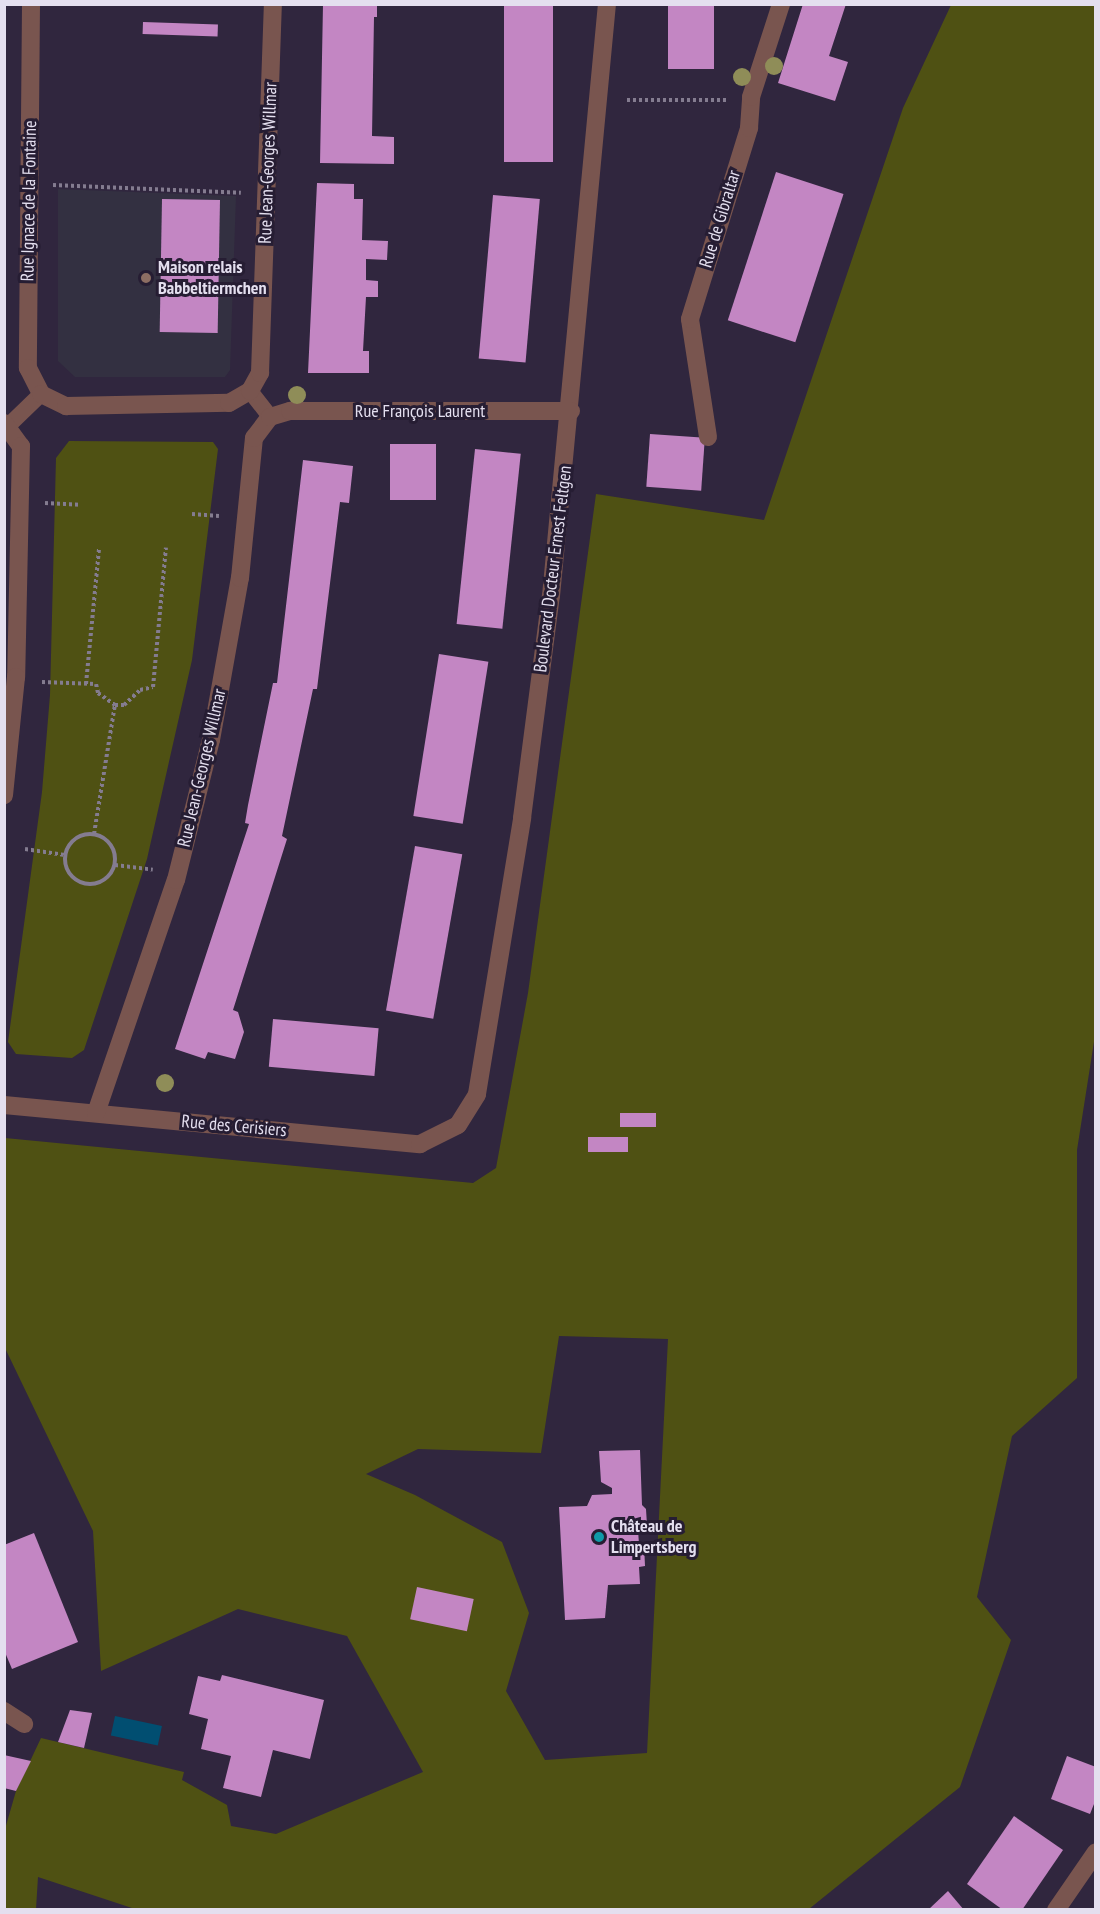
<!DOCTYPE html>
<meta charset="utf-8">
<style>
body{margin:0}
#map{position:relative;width:1100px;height:1914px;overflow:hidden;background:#30263e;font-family:"PT Sans Narrow",sans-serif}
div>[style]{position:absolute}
.education>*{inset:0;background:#333041}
.green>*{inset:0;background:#4f5113}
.water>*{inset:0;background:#014e71;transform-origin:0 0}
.building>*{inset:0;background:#c386c3;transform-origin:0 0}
.path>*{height:4px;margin-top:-2px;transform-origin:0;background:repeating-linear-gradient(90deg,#847c90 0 3px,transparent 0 6px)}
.path>.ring{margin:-2px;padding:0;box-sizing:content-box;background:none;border:4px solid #847c90;border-radius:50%}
.lane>*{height:16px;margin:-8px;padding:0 8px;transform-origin:8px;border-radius:8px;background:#79554f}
.street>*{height:18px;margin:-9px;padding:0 9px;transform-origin:9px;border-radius:9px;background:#79554f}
.trees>*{width:18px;height:18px;margin:-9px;border-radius:50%;background:#8f8d58}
.dots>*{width:16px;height:16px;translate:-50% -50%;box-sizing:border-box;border:3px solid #261d33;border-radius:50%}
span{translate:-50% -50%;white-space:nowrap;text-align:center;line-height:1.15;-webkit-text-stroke:6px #261d33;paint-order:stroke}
.street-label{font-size:18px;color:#e4dfef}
.poi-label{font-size:18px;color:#e4dfef;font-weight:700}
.left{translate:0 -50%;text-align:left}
.frame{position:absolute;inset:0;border:6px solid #e4dfef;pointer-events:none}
</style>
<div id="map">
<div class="education">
<i style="clip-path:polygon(58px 189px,236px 196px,230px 370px,225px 377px,75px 377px,58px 361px)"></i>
</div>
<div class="green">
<i style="clip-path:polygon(evenodd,951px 5px,1095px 5px,1096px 1029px,1077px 1150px,1077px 1378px,1012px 1436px,977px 1597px,1011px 1640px,960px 1787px,809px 1909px,138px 1910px,38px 1877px,36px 1909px,5px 1910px,5px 1829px,16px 1791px,41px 1738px,184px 1772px,182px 1780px,227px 1805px,231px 1826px,276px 1834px,423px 1772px,347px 1636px,238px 1609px,101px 1671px,93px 1531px,5px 1348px,5px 1138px,473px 1183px,496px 1168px,528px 993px,596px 494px,764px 520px,903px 108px,951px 5px,559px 1336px,668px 1339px,647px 1753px,545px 1760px,506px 1691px,529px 1613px,502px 1542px,415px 1495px,366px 1474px,418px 1449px,541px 1453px,559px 1336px)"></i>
<i style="clip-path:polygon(69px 441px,213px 442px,218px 449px,192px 660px,147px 859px,84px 1050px,72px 1058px,16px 1054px,8px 1042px,42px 792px,50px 695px,56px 458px)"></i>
</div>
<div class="water">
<i style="left:115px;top:1716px;width:48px;height:20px;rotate:12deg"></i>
</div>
<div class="building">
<i style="clip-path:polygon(323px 4px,377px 4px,377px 17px,374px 17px,372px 136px,394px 137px,394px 164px,320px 163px)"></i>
<i style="left:504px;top:4px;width:49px;height:158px"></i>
<i style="left:668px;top:4px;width:46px;height:65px"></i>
<i style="clip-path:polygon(803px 4px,846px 4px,829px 56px,848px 62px,835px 101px,778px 83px)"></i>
<i style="left:143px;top:22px;width:75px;height:12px;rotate:2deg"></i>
<i style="left:776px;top:172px;width:71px;height:156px;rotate:18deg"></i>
<i style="clip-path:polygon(317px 183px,354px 184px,354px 199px,363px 199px,362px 240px,388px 241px,387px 260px,366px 259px,366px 280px,378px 281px,378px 297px,366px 297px,363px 351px,369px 351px,369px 373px,308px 373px)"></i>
<i style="left:493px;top:195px;width:47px;height:164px;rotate:5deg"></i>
<i style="left:162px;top:199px;width:58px;height:133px;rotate:1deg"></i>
<i style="left:650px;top:434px;width:55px;height:53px;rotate:4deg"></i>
<i style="left:390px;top:444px;width:46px;height:56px"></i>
<i style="left:475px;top:449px;width:46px;height:176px;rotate:6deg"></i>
<i style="clip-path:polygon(303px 460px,353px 466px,349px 503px,340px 502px,317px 689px,313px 689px,282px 836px,287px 839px,233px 1010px,238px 1012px,244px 1032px,235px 1059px,208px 1052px,205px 1059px,175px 1049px,249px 824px,245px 823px,248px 805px,273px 683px,277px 683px)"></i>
<i style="left:439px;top:654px;width:50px;height:164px;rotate:9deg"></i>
<i style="left:415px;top:846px;width:48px;height:167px;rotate:10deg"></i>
<i style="left:273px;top:1019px;width:106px;height:48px;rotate:5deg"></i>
<i style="left:656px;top:1113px;width:14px;height:36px;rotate:90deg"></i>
<i style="left:628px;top:1137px;width:15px;height:40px;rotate:90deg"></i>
<i style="clip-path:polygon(640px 1450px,642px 1505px,646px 1509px,647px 1525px,638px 1530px,639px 1544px,644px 1544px,645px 1566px,639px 1567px,640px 1584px,608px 1585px,605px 1618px,565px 1620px,559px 1507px,587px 1506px,592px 1495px,612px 1494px,612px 1488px,601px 1482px,599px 1451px)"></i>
<i style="clip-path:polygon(34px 1533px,78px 1642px,12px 1669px,4px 1650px,4px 1545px)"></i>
<i style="left:417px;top:1587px;width:58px;height:33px;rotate:12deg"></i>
<i style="clip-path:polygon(222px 1675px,324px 1700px,310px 1759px,273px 1750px,261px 1797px,223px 1788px,231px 1756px,201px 1749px,208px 1719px,189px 1714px,198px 1676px,220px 1681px)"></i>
<i style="clip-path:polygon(70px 1710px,92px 1713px,84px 1748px,58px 1742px)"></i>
<i style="clip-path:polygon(4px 1755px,31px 1761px,16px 1791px,4px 1788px)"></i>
<i style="clip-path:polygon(1067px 1756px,1096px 1767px,1096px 1799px,1090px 1814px,1051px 1799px)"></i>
<i style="clip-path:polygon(1014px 1816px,1063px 1850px,1022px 1910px,1003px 1910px,967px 1884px)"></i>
<i style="clip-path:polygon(948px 1891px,964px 1910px,928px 1910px)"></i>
</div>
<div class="path">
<i style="left:627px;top:100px;width:99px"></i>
<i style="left:53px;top:185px;width:188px;rotate:2.4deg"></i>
<i style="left:45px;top:503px;width:35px;rotate:3deg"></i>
<i style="left:192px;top:514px;width:27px;rotate:4deg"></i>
<i style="left:42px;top:682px;width:54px;rotate:2.1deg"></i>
<i style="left:96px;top:684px;width:9px;rotate:77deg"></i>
<i style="left:98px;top:693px;width:21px;rotate:35deg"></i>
<i style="left:115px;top:705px;width:9px"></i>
<i style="left:124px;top:705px;width:22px;rotate:-43deg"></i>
<i style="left:140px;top:690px;width:13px;rotate:-13deg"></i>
<i style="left:153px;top:687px;width:140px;rotate:-84.7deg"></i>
<i style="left:86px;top:684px;width:137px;rotate:-84.5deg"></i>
<i class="ring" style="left:65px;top:834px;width:46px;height:46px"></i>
<i style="left:94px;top:834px;width:131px;rotate:-80.8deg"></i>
<i style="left:25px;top:849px;width:40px;rotate:8.5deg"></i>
<i style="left:115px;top:865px;width:38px;rotate:7deg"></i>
</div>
<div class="lane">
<i style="left:250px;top:391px;width:33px;rotate:52deg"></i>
<i style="left:9px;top:425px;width:45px;rotate:-44.1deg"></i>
</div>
<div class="street">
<i style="left:31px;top:4px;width:364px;rotate:90.5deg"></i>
<i style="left:28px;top:368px;width:29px;rotate:63deg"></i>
<i style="left:41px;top:394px;width:28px;rotate:26deg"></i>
<i style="left:66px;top:406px;width:163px;rotate:-1.1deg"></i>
<i style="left:229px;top:403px;width:24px;rotate:-30deg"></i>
<i style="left:250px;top:391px;width:21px;rotate:-61deg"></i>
<i style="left:260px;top:373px;width:369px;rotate:-88deg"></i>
<i style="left:4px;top:423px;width:29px;rotate:54deg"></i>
<i style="left:21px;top:446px;width:231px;rotate:91.2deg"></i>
<i style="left:16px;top:677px;width:119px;rotate:95.8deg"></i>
<i style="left:708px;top:437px;width:119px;rotate:-98.7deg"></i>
<i style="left:690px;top:319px;width:200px;rotate:-72.8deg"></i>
<i style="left:749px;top:128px;width:31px;rotate:-86deg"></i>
<i style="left:751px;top:97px;width:98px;rotate:-72.1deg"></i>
<i style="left:4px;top:1105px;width:418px;rotate:5.4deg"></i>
<i style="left:420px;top:1144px;width:42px;rotate:-26.6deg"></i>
<i style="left:458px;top:1125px;width:36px;rotate:-58deg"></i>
<i style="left:477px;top:1094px;width:280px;rotate:-80.7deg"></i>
<i style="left:522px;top:818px;width:224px;rotate:-82.6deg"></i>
<i style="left:551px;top:596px;width:595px;rotate:-84.6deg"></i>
<i style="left:96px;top:1113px;width:246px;rotate:-71.1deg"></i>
<i style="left:176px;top:880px;width:144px;rotate:-76deg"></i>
<i style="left:211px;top:740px;width:165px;rotate:-79.9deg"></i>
<i style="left:240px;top:578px;width:141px;rotate:-84.3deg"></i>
<i style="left:254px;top:438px;width:26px;rotate:-53deg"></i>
<i style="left:270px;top:417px;width:21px;rotate:-17deg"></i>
<i style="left:290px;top:411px;width:281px"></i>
<i style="left:4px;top:1711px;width:24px;rotate:33deg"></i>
<i style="left:1056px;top:1910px;width:70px;rotate:-55.4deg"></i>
</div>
<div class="trees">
<i style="left:774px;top:66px"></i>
<i style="left:742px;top:77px"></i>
<i style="left:297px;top:395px"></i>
<i style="left:165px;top:1083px"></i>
</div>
<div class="dots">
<i style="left:146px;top:278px;background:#8d6e63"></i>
<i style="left:599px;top:1537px;background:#0f9aa8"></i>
</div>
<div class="street-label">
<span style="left:268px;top:163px;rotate:-88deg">Rue Jean-Georges Willmar</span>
<span style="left:29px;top:201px;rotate:-89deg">Rue Ignace de la Fontaine</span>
<span style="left:720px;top:219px;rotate:-73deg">Rue de Gibraltar</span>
<span style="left:420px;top:411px">Rue François Laurent</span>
<span style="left:553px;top:569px;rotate:-83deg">Boulevard Docteur Ernest Feltgen</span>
<span style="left:202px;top:768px;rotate:-77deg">Rue Jean-Georges Willmar</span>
<span style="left:234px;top:1126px;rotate:5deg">Rue des Cerisiers</span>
</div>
<div class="poi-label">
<span class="left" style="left:158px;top:278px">Maison relais<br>Babbeltiermchen</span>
<span class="left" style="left:611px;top:1537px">Château de<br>Limpertsberg</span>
</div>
<div class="frame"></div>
</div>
